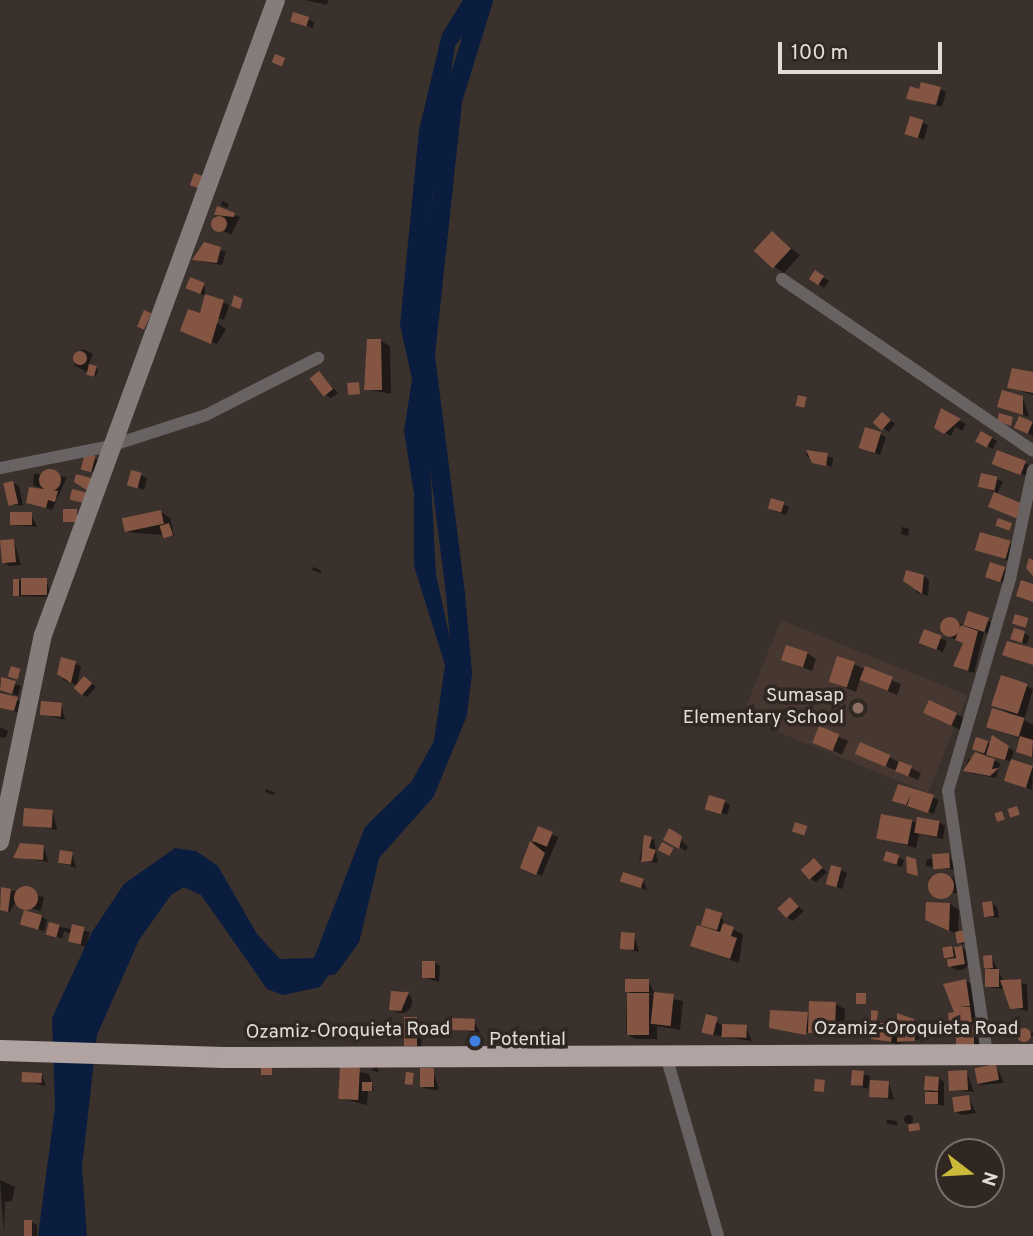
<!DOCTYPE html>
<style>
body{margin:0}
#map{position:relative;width:1033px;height:1236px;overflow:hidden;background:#3a312d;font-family:Overpass,sans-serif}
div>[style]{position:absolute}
.built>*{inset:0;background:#473731;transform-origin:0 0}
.water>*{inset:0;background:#0a1d3e}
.shadow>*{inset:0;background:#0007;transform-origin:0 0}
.round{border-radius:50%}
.river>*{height:19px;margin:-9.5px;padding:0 9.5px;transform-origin:9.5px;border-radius:9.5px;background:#0a1d3e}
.building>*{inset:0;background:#835542;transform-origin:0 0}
.street>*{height:12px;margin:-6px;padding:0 6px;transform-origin:6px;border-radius:6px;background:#686362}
.secondary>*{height:18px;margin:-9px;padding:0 9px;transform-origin:9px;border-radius:9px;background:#857d7c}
.highway>*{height:21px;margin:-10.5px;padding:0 10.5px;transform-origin:10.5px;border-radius:10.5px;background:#b0a3a1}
.dots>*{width:19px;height:19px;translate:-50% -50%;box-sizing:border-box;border:4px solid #302723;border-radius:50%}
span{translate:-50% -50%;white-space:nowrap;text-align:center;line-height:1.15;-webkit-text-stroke:7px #302723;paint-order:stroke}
.poi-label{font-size:19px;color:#e2dcd9}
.right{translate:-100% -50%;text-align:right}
.left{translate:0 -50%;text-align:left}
.street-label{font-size:19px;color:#e2dcd9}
.north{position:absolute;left:935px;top:1138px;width:70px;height:70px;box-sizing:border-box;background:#302723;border:2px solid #776f6c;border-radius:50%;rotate:107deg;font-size:19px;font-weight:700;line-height:28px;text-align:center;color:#e2dcd9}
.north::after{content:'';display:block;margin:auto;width:24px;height:32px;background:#cbba39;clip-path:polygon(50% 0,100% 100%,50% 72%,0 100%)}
.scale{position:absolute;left:778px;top:42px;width:164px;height:32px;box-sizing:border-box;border:4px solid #e2dcd9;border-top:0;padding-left:9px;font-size:21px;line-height:24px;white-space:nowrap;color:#e2dcd9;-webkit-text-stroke:5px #302723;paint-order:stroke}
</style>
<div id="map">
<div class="built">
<i style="left:781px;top:620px;width:201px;height:105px;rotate:22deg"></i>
</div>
<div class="water">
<i style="clip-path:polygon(463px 0,491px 0,455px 46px,432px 201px,423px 336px,436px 574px,457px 672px,445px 743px,423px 785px,367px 847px,342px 957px,320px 987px,283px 995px,267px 989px,201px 895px,184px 887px,171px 895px,139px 940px,97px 1035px,82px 1167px,87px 1236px,38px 1236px,55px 1107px,52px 1018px,92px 932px,124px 884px,175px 848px,196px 851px,218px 866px,257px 934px,280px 959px,314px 958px,365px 827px,412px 781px,434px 741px,445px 665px,414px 566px,414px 494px,404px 431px,412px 379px,400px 325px,419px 130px,442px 34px)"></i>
</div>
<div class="shadow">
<i style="clip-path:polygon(305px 0,328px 0,327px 5px)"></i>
<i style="clip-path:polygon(295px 14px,314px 22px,313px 28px,293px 21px)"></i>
<i style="clip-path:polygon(940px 89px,946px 92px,942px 107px,924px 102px,918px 90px)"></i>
<i style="clip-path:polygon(922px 122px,928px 125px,924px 140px,907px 133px)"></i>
<i style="clip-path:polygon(222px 201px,229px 204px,227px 208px,221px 205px)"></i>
<i style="clip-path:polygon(218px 209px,240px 217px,231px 235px,211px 224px)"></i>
<i style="clip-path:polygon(772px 234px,800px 255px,784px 273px,775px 267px)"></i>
<i style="clip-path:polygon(205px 244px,226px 252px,222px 265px,194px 260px)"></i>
<i style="clip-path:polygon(815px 272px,829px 281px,824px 288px,819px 284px)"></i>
<i style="clip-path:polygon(204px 284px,206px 296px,194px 291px)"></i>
<i style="clip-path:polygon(223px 302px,229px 305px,224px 320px,208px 315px)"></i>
<i style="left:145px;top:312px;width:12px;height:15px;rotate:31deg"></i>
<i style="clip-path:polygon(217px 323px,226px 329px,217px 344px,191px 335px)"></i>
<i style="clip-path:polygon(381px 341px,390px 346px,391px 394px,366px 389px)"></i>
<i style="clip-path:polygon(82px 349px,93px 354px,88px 366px,98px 369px,96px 377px,74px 365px)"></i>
<i style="clip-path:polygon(319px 373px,338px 393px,331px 398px,326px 395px)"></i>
<i style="clip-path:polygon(1033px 374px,1033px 395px,1009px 387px)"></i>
<i style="clip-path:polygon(1023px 398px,1029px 417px,999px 406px)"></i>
<i style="clip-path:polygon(942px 410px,966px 424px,962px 431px,955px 427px,951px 436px,936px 427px)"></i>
<i style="clip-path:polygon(888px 418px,895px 424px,889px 432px,876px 422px)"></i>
<i style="clip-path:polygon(1020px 418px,1033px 424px,1033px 436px,1019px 429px)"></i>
<i style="left:982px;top:433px;width:17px;height:9px;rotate:28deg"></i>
<i style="clip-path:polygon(880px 434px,886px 437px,880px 455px,866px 450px)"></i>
<i style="clip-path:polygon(807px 452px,833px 458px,832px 467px,806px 456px)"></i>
<i style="clip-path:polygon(999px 453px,1031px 466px,1027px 476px,1000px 466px)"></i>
<i style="clip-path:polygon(86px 455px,101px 461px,98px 474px,82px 468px)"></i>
<i style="clip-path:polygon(34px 474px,67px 477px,52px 510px,28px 502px,49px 492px,33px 485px)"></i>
<i style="clip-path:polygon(141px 475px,147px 478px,144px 490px,129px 484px)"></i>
<i style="clip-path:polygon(997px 479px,1003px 482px,991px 506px,996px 492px,979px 486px)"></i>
<i style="clip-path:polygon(13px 483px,19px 486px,23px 506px,10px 504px)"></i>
<i style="clip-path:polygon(783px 504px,789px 507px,786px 515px,775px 511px)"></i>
<i style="clip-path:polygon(161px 512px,170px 518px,174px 536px,127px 532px)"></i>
<i style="clip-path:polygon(31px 514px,37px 527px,12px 525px)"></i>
<i style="clip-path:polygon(902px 527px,909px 529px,908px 536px,901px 534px)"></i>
<i style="clip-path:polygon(14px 541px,21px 565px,9px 566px,3px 562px)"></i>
<i style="clip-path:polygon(1010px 543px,1019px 548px,1015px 563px,976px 549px)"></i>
<i style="left:313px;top:567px;width:9px;height:3px;rotate:21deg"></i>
<i style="clip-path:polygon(1004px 569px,1010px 572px,1006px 584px,987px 577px)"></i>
<i style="clip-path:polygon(923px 576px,929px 580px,928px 596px,916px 592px)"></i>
<i style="clip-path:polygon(19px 580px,46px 580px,52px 597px,17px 596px)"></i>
<i style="clip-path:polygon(969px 613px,993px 623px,990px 634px,984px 632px,974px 673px,961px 669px,965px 644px,941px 633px,946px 617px,963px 625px)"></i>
<i style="left:1015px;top:630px;width:16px;height:9px;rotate:22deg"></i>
<i style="clip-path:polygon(925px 631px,947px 641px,943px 652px,927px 645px)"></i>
<i style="clip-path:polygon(807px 653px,816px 659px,812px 671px,783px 659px)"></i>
<i style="clip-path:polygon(839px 658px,901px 684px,897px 695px,860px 679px,856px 692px,831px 682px)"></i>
<i style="clip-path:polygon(62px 660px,81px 666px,77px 685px,63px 680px)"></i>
<i style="clip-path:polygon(1002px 677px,1033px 689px,1024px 720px,1033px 725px,1033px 757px,1023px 754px,1021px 739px,988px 726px,1008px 713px,995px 705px)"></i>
<i style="clip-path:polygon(0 680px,21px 686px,18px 696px,0 689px)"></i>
<i style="clip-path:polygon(90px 682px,96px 687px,87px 697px,81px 694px)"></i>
<i style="clip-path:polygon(0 695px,23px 702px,20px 713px,0 708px)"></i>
<i style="clip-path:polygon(61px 705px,65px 720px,42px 714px)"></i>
<i style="clip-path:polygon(956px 714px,966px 719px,961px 730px,934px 718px)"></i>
<i style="clip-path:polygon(0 727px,8px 731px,6px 738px,0 737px)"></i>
<i style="left:820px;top:728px;width:31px;height:15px;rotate:25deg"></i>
<i style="clip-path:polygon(993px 737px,1014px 751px,1011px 761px,1033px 768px,1032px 790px,1006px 780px,1012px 762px,988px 755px,1000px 764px,996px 778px,970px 773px,974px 761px,965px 770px,968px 759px,988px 757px,975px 749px,978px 739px,991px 744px)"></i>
<i style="clip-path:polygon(889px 757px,921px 773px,918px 780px,867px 758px)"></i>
<i style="left:899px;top:786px;width:42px;height:15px;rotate:19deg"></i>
<i style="left:266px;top:789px;width:9px;height:3px;rotate:21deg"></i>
<i style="clip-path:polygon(724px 802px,730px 805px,727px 815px,707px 808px)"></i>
<i style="clip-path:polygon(53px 811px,57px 830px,25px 825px)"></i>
<i style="clip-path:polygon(911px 822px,939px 822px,945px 826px,943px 839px,919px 834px,916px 848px,878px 837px)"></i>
<i style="left:539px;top:829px;width:21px;height:42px;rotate:23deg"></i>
<i style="clip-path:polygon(675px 834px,688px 847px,686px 851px,665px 839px)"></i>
<i style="clip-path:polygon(646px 837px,654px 840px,658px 863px,639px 860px,643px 847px,651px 848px)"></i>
<i style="clip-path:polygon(44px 846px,48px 862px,15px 857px,16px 850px)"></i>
<i style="clip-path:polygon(72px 854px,76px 868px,59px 862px)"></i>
<i style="clip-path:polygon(949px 855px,956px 870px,926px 866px,926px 860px)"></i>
<i style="clip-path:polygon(898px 857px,904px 860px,902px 867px,891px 864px)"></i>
<i style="clip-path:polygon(814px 861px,827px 872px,816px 882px,810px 879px)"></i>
<i style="clip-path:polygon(841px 870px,847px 873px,842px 889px,833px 886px)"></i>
<i style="clip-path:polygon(953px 877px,960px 894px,930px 888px,929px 878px)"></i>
<i style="clip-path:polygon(643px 880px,647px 890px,628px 884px)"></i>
<i style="clip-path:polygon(2px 889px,44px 897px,41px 911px,14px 904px,10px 912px,0 909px)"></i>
<i style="clip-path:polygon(790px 899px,804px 911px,793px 921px,788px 918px)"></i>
<i style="clip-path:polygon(991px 903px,997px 907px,999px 918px,986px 916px)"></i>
<i style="clip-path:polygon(950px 904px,959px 910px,958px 933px,969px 943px,961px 944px,957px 934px,937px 925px)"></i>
<i style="clip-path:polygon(721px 915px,725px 926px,743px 934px,739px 963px,692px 946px,716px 931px,703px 924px)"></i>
<i style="clip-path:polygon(41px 916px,47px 920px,44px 931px,22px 923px)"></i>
<i style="clip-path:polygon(59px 927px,90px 932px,86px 947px,70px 941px,72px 934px,64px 931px,62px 939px,47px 933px)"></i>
<i style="clip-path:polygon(634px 935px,639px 952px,622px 948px)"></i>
<i class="round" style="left:948px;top:948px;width:22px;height:22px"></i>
<i style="clip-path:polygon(991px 956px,1004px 982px,1027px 984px,1028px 1011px,1012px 1008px,1003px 989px,988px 987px)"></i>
<i style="clip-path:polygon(435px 963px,440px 966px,439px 982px,423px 977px)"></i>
<i style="clip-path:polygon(648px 981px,655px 994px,647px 994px,683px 1001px,680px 1030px,657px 1026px,657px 1039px,636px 1039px,626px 1034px,627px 995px,634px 995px,627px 991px)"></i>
<i style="clip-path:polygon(966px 981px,972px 984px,978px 1025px,972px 1026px,979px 1030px,980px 1050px,951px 1024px)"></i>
<i class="round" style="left:390px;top:991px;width:22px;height:22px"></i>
<i style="clip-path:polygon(835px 1004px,845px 1009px,844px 1038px,771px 1027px)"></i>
<i style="clip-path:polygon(877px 1013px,878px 1024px,899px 1030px,913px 1020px,920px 1024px,920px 1039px,897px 1044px,873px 1038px)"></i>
<i style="clip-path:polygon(707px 1016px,723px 1026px,746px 1027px,752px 1041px,708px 1034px,703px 1031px)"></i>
<i style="clip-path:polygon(416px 1019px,422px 1022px,421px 1049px,410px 1049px)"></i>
<i style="clip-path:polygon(474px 1021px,480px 1033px,451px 1029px)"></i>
<i style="clip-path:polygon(1018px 1032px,1033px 1033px,1033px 1036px,1020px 1040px)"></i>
<i style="clip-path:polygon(377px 1066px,379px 1073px,371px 1070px)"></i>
<i style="clip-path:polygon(996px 1066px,1004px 1083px,978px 1085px)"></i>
<i style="clip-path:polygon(342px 1068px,369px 1074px,374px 1091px,368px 1091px,367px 1105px,340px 1098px)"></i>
<i style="clip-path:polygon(433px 1070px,439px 1090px,427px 1089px,421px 1086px)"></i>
<i style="clip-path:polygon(854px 1072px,870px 1076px,868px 1089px,852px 1084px)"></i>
<i style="clip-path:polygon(967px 1072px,974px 1092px,950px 1090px)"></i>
<i style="clip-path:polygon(42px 1075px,46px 1086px,28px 1082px)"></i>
<i style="clip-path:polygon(939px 1078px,944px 1082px,944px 1106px,927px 1103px,932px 1093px,926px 1089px)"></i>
<i style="clip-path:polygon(889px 1083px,894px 1100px,871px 1096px)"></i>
<i style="clip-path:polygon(968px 1096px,976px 1113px,962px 1115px,956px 1112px)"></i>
<i class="round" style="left:903.5px;top:1114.5px;width:9px;height:9px"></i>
<i style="left:887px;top:1119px;width:11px;height:4px;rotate:15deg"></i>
<i style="clip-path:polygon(0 1180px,15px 1187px,12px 1201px,5px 1202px,4px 1233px)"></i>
<i style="clip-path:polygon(31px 1222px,37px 1225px,37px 1236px,26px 1236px)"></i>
</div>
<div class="river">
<i style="left:330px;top:965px;width:34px;rotate:-54deg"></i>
<i style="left:350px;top:937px;width:86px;rotate:-76.6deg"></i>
<i style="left:370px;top:853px;width:83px;rotate:-48.4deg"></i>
<i style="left:425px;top:791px;width:84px;rotate:-67.7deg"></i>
<i style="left:457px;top:713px;width:40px;rotate:-82.9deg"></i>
<i style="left:462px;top:673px;width:80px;rotate:-95deg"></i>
<i style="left:455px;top:593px;width:241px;rotate:-97.2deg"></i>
<i style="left:425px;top:354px;width:255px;rotate:-83.9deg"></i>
<i style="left:452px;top:100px;width:105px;rotate:-72.8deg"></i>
</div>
<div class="building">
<i style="left:293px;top:12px;width:17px;height:10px;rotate:17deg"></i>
<i style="left:275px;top:54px;width:11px;height:9px;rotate:22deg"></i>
<i style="clip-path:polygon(921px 82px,941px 87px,936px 105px,906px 99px,910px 86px,919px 89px)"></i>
<i style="left:910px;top:116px;width:14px;height:19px;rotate:17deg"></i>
<i style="left:194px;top:173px;width:9px;height:13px;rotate:18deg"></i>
<i style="clip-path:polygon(217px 206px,235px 213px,234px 217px,214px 215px)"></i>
<i class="round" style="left:211px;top:216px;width:16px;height:16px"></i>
<i style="left:772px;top:231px;width:26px;height:27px;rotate:43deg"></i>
<i style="clip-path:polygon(204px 242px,221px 247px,217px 263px,192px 260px)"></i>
<i style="left:815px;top:270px;width:11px;height:11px;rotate:34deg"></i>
<i style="left:190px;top:277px;width:16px;height:12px;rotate:22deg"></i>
<i style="clip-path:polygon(205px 294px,224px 300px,211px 344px,180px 331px,188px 309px,200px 313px)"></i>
<i style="clip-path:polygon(234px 295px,243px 299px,240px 309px,231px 306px)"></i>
<i style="left:144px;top:310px;width:8px;height:18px;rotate:23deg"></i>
<i style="clip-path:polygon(367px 339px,381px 339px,382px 390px,364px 390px)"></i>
<i class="round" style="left:73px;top:351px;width:14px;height:14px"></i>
<i style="left:89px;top:364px;width:8px;height:11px;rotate:14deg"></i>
<i style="clip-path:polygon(1012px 368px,1033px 372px,1033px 393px,1007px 388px)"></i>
<i style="left:319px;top:371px;width:23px;height:12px;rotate:52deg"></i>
<i style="left:359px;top:382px;width:12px;height:12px;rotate:85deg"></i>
<i style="clip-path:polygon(1002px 390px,1023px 396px,1023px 415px,997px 407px)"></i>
<i style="left:798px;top:395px;width:9px;height:11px;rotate:13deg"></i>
<i style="clip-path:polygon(941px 408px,961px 419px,944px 434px,934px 428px)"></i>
<i style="left:882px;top:412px;width:12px;height:14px;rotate:42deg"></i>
<i style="clip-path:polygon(999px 413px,1013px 417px,1011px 426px,997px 421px)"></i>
<i style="left:1019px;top:416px;width:15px;height:13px;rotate:23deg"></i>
<i style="left:865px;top:427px;width:17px;height:22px;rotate:17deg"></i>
<i style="left:981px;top:431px;width:13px;height:12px;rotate:29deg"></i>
<i style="clip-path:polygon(806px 450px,828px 453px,826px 466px,812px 463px)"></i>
<i style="left:997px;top:450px;width:31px;height:15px;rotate:21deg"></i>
<i style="left:85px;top:453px;width:11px;height:17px;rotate:15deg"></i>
<i class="round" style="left:39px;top:469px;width:22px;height:22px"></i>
<i style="left:131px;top:470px;width:11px;height:16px;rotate:15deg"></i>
<i style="left:981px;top:473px;width:17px;height:14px;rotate:13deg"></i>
<i style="clip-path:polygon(76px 474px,91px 478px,88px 491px,74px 482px)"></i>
<i style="left:13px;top:481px;width:23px;height:10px;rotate:77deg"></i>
<i style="clip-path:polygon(29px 487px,58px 491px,55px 502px,48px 500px,46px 508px,26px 503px)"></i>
<i style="left:72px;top:489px;width:17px;height:11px;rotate:13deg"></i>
<i style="left:994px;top:492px;width:31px;height:16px;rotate:22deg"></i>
<i style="left:771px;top:498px;width:14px;height:11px;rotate:17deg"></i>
<i style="left:63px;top:509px;width:14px;height:13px"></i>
<i style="left:161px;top:510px;width:14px;height:40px;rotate:78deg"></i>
<i style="left:32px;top:512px;width:13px;height:22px;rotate:90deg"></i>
<i style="left:998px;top:518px;width:15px;height:8px;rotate:20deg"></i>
<i style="left:169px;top:523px;width:13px;height:10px;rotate:72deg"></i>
<i style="left:980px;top:532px;width:32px;height:19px;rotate:16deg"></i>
<i style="left:14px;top:539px;width:23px;height:14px;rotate:85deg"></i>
<i style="clip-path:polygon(1029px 558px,1033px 560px,1033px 576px,1026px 568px)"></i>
<i style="left:990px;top:562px;width:16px;height:16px;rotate:18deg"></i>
<i style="clip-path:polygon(906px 570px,924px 575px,922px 594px,903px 581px)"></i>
<i style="left:21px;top:578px;width:26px;height:17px"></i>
<i style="left:13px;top:579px;width:6px;height:17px"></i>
<i style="clip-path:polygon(1021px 580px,1033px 584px,1033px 602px,1016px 596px)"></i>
<i style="left:968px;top:611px;width:22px;height:15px;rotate:18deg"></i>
<i style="left:1015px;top:614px;width:14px;height:10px;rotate:17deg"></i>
<i class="round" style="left:940px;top:617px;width:20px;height:20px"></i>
<i style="clip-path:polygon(961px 625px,978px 631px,968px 671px,953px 666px,963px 643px,955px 640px)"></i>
<i style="clip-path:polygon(1014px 628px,1025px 631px,1022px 643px,1010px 639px)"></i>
<i style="left:924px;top:629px;width:19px;height:15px;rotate:21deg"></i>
<i style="clip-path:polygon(1007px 641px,1033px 648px,1033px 665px,1002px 655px)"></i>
<i style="left:786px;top:645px;width:23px;height:16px;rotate:18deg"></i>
<i style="left:837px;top:656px;width:19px;height:27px;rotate:18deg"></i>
<i style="clip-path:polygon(61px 657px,76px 661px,71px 683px,57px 674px)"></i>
<i style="left:11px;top:666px;width:10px;height:11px;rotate:17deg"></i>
<i style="left:865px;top:666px;width:30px;height:15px;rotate:21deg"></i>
<i style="left:1001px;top:675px;width:28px;height:32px;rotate:18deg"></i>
<i style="left:84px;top:676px;width:11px;height:16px;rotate:41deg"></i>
<i style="clip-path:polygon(1px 677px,16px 681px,12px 694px,0 690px)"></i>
<i style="clip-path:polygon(0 693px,18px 697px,14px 711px,0 708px)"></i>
<i style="left:929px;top:700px;width:31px;height:14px;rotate:25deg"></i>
<i style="left:41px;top:701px;width:21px;height:14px;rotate:5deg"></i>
<i style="left:992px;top:708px;width:34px;height:20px;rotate:17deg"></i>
<i style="left:819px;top:726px;width:22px;height:18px;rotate:22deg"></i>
<i style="clip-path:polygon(992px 735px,1009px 746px,1005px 760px,986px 755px)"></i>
<i style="clip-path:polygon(1020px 736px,1033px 740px,1032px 757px,1016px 752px)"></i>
<i style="left:976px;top:737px;width:13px;height:13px;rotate:18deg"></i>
<i style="left:860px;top:742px;width:33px;height:13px;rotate:23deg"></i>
<i style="clip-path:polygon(975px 752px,995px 759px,992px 769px,999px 768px,990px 776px,963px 771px)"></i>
<i style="left:1011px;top:759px;width:23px;height:23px;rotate:18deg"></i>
<i style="left:899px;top:761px;width:14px;height:11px;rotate:21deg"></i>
<i style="clip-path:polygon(898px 784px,934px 795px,928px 813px,907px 806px,911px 794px,906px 805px,892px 801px)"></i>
<i style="left:709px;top:795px;width:17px;height:15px;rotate:17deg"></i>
<i style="left:1017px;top:806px;width:9px;height:10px;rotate:72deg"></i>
<i style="left:24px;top:808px;width:29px;height:18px;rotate:4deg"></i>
<i style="left:1002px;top:811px;width:9px;height:8px;rotate:72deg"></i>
<i style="left:881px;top:814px;width:32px;height:25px;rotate:11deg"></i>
<i style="left:917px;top:817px;width:23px;height:16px;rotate:10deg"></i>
<i style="left:795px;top:822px;width:13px;height:10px;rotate:18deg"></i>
<i style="left:538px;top:826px;width:16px;height:16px;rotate:22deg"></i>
<i style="clip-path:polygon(669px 828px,682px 836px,679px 849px,663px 840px)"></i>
<i style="clip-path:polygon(644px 835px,652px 837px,649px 848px,656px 850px,652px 861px,641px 862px)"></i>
<i style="clip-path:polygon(530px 841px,545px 853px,536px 875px,520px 868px)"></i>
<i style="left:662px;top:842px;width:13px;height:9px;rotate:27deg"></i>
<i style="clip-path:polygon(20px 843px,44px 845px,43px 860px,13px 858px)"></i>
<i style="left:60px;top:850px;width:13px;height:13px;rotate:9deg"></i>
<i style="left:886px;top:851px;width:14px;height:10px;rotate:17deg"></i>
<i style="left:949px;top:853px;width:15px;height:17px;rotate:86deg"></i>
<i style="clip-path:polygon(906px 856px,916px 859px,918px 876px,907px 873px)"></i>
<i style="left:814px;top:858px;width:13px;height:18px;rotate:48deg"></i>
<i style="left:831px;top:865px;width:11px;height:20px;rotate:15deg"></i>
<i style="left:623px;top:872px;width:22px;height:10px;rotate:18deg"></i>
<i class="round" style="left:928px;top:873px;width:26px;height:26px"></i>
<i class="round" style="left:14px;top:886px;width:24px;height:24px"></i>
<i style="clip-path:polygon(1px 887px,11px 889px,8px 912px,0 910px)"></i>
<i style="left:790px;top:897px;width:13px;height:17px;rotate:48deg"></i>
<i style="left:992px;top:901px;width:15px;height:10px;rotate:82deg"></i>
<i style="clip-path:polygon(926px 902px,950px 903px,949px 931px,925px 920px)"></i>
<i style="left:706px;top:908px;width:17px;height:18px;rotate:17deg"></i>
<i style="left:24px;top:910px;width:19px;height:15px;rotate:16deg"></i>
<i style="left:49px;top:922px;width:11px;height:13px;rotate:15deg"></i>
<i style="clip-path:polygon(723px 923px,734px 927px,731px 936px,737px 938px,730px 959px,690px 946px,697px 925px,720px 932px)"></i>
<i style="left:72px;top:924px;width:13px;height:18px;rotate:13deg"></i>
<i style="left:966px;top:930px;width:12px;height:11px;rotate:81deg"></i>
<i style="left:621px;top:932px;width:14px;height:17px;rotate:4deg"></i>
<i style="left:952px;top:946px;width:11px;height:10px;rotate:80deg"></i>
<i style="clip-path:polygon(962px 946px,965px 964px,948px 967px,947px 959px,956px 958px,954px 947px)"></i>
<i style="left:992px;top:955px;width:13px;height:9px;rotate:86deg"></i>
<i style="left:422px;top:961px;width:13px;height:17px"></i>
<i style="left:999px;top:969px;width:18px;height:14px;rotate:90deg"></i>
<i style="left:649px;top:979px;width:13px;height:24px;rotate:90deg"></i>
<i style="clip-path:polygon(966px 979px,970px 1006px,959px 1007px,970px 1007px,972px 1022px,949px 1025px,948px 1013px,954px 1012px,943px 984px)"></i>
<i style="clip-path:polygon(1021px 979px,1023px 1008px,1010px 1009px,1000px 980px)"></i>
<i style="clip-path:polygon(391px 991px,409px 992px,401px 1011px,389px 1010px)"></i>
<i style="left:654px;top:992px;width:20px;height:32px;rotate:6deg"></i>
<i style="left:627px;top:993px;width:22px;height:42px"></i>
<i style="left:856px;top:993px;width:10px;height:11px"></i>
<i style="left:809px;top:1001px;width:27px;height:32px;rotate:2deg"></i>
<i style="clip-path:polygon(770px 1010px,808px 1012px,806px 1035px,769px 1028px)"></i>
<i style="clip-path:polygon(871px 1010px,878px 1011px,877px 1022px,894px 1025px,891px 1042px,871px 1039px)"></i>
<i style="clip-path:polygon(897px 1013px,914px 1019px,915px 1041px,897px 1042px)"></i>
<i style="left:706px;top:1014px;width:12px;height:19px;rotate:14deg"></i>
<i style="left:404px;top:1017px;width:13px;height:29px"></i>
<i style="left:450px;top:1018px;width:25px;height:12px;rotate:2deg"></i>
<i style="left:722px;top:1024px;width:25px;height:13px;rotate:2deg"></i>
<i style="left:956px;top:1025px;width:18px;height:23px"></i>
<i class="round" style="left:1017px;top:1028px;width:14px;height:14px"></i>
<i style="left:996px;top:1064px;width:16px;height:22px;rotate:79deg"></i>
<i style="left:340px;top:1066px;width:20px;height:33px;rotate:3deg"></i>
<i style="left:261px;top:1068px;width:11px;height:7px"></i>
<i style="left:420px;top:1068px;width:14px;height:19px"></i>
<i style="left:852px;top:1070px;width:12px;height:15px;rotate:5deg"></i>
<i style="left:967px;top:1070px;width:20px;height:19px;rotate:87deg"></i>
<i style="left:22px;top:1072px;width:20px;height:10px;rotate:3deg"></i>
<i style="left:406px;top:1072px;width:8px;height:12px;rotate:7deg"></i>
<i style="left:925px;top:1076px;width:14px;height:14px;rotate:4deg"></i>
<i style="left:815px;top:1079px;width:10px;height:12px;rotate:6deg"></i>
<i style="left:870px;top:1080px;width:19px;height:17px;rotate:3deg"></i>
<i style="left:362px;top:1082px;width:10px;height:9px"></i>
<i style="left:925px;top:1092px;width:13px;height:12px"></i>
<i style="left:969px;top:1095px;width:15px;height:17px;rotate:82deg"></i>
<i style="left:919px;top:1123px;width:7px;height:11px;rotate:82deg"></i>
<i style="left:24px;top:1220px;width:8px;height:16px"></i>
</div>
<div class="street">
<i style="left:782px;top:279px;width:304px;rotate:34.4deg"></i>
<i style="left:0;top:468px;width:112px;rotate:-11.3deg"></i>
<i style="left:110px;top:446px;width:101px;rotate:-17.9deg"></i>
<i style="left:206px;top:415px;width:126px;rotate:-27deg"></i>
<i style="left:665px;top:1052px;width:191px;rotate:73.9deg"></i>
<i style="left:987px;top:1054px;width:266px;rotate:-98.4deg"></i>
<i style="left:948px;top:791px;width:221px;rotate:-73.7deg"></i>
<i style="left:1010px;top:579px;width:111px;rotate:-78.1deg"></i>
</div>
<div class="secondary">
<i style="left:0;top:842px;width:211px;rotate:-78.3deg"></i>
<i style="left:43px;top:635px;width:676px;rotate:-69.85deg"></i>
</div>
<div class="highway">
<i style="left:0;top:1050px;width:223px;rotate:1.8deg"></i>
<i style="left:223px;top:1057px;width:810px;rotate:-0.21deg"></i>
</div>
<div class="dots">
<i style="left:858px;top:708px;background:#8d6e63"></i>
<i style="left:475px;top:1041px;background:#3f7fe0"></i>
</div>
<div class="poi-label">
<span class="right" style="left:844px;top:708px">Sumasap<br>Elementary School</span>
<span class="left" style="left:489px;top:1041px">Potential</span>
</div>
<div class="street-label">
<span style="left:916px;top:1030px">Ozamiz-Oroquieta Road</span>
<span style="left:348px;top:1032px;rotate:-1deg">Ozamiz-Oroquieta Road</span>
</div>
<div class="north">N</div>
<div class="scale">100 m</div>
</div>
